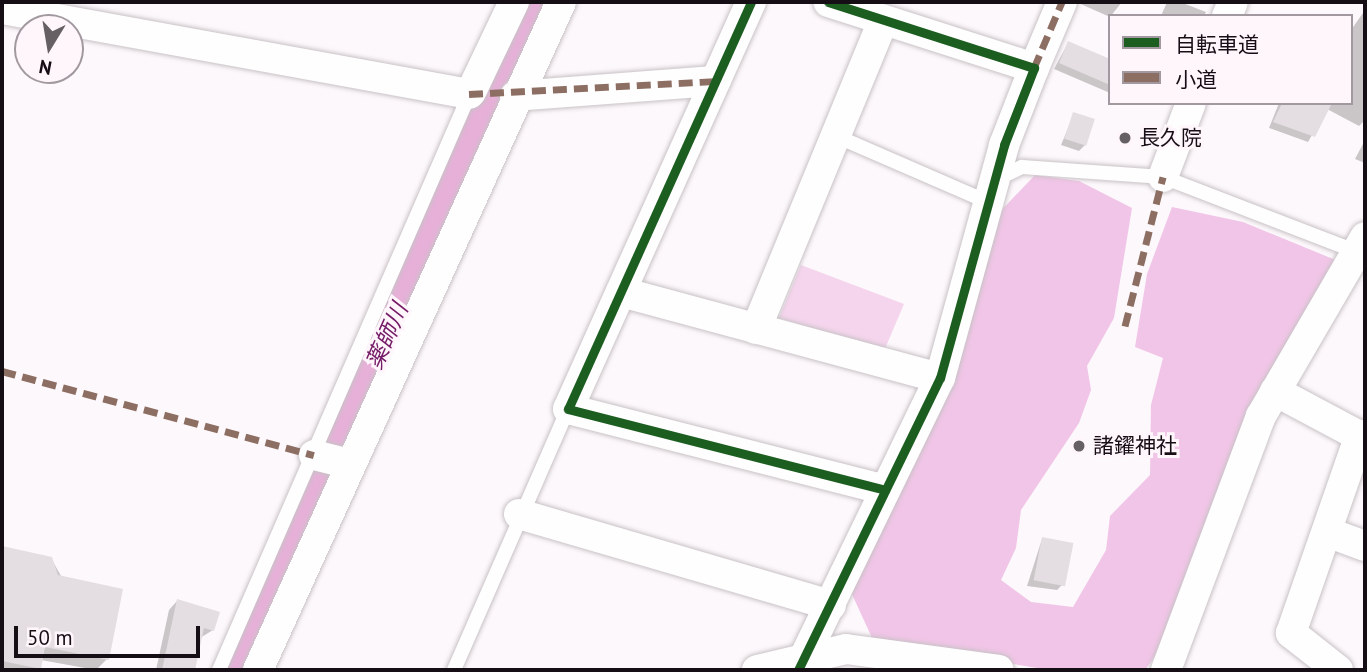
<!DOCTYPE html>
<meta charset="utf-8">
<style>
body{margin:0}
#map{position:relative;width:1367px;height:672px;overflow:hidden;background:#fdf8fb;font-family:"PT Sans","Noto Sans JP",sans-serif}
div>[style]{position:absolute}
.green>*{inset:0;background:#f5d5ed}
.forest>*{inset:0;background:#f1c5e7}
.shadow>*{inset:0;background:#0003}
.river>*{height:46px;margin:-23px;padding:0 23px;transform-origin:23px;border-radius:23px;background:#e7b0d9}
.building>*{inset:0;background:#e4dde2;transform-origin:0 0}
.roads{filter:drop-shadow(0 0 2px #c8c2c6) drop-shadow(0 0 2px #c8c2c6)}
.lane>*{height:14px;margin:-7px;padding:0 7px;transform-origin:7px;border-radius:7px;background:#fffefe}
.street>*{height:30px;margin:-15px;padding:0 15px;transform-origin:15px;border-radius:15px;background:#fffefe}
.quiet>*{height:7px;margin-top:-3.5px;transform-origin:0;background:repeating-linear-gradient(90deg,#8d6e63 0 14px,transparent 0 21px)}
.cycleway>*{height:9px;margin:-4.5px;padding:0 4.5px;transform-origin:4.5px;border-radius:4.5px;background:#1b5e20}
.dots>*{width:19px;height:19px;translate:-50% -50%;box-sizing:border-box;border:4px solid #fff6fc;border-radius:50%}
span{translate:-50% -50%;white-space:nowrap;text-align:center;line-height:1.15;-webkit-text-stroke:6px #fff6fc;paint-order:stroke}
.poi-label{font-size:21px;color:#150e14}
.left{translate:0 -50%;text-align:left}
.water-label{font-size:23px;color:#741b66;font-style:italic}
.frame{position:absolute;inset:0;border:4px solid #150e14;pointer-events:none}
.legend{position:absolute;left:1108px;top:14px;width:245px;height:91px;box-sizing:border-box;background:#fff6fc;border:2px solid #a1999f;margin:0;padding:9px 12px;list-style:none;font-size:21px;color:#150e14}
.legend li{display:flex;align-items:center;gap:14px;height:35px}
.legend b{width:35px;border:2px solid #a1999f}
.north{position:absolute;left:14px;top:14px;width:70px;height:70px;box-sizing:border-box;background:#fff6fc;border:2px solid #a1999f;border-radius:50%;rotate:191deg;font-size:19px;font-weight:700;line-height:28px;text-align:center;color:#150e14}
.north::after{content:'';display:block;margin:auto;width:24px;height:32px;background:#666065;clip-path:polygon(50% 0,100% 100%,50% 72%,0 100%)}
.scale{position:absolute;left:14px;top:626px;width:186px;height:32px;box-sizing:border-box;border:4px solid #150e14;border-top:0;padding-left:9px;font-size:21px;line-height:24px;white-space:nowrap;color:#150e14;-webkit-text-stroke:5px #fff6fc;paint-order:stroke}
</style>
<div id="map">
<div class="green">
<i style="clip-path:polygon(801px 265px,904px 304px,884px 351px,779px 318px)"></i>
</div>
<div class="forest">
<i style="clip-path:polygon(1035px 175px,1079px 181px,1132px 208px,1114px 318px,1087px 366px,1091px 390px,1079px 423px,1021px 510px,1016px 548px,1001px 580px,1031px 602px,1073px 607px,1106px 550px,1110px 516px,1150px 475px,1151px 405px,1163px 358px,1135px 347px,1147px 274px,1172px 207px,1243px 222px,1338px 261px,1162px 647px,1145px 670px,1049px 670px,873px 640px,851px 592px,992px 220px)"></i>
</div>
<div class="shadow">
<i style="clip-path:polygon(1076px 2px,1122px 2px,1110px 17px)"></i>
<i style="clip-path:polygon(1180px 2px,1206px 12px,1204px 16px,1161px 16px,1167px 2px)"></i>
<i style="clip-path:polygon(1365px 10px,1365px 120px,1359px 126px,1327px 109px,1308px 142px,1269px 128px,1279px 103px,1351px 103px,1351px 30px)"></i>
<i style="clip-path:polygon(1068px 43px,1110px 61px,1110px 93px,1054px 69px)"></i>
<i style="clip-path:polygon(1074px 114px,1085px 145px,1079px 151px,1061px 145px)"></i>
<i style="clip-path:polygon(1365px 140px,1365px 163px,1355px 159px)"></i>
<i style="clip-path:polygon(1042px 539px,1063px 584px,1057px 590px,1027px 586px)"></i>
<i style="clip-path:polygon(2px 547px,51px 558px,107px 659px,96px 670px,41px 660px,37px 670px,2px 670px)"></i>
<i style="clip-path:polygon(177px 601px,213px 630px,200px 638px,193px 670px,156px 670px,169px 610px)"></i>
</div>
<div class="river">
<i style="left:237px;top:670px;width:732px;rotate:-65.89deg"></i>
</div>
<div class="building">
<i style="clip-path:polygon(1068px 41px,1110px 59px,1110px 85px,1059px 63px)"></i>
<i style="clip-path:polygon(1282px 103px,1332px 103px,1315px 137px,1273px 122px)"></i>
<i style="left:1073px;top:112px;width:23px;height:28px;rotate:18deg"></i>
<i style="left:1042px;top:537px;width:32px;height:44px;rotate:11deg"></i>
<i style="clip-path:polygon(2px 546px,52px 557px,58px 575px,123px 589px,109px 660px,45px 647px,41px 669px,2px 661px)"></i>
<i style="clip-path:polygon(177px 599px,220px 612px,214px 631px,204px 628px,195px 670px,162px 670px)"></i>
</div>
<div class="roads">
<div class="lane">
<i style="left:836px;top:136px;width:166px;rotate:23.5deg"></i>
<i style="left:995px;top:180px;width:30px;rotate:-26deg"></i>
<i style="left:1022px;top:167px;width:141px;rotate:4.1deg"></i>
<i style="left:1163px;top:177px;width:208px;rotate:21.1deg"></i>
<i style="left:219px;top:670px;width:629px;rotate:-66.49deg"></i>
<i style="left:454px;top:670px;width:285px;rotate:-66.4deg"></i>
</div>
<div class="street">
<i style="left:751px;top:2px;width:446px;rotate:114.2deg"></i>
<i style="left:568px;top:409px;width:327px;rotate:14.3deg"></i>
<i style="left:2px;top:9px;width:475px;rotate:10.3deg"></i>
<i style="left:1227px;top:16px;width:15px;rotate:-67deg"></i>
<i style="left:1034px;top:68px;width:72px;rotate:-67deg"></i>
<i style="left:471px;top:92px;width:100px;rotate:-64.5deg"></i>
<i style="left:515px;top:96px;width:201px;rotate:-4.3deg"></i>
<i style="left:1163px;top:177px;width:79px;rotate:-69.3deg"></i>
<i style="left:621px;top:292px;width:330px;rotate:15.1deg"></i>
<i style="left:756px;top:329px;width:330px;rotate:-67.6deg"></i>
<i style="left:1275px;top:391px;width:102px;rotate:28.1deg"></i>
<i style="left:314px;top:455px;width:36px;rotate:14deg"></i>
<i style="left:519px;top:514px;width:325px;rotate:16.3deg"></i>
<i style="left:1327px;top:532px;width:40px;rotate:20.2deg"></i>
<i style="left:258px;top:670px;width:734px;rotate:-65.6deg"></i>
<i style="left:757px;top:670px;width:91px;rotate:-13.3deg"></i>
<i style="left:846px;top:649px;width:154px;rotate:7.8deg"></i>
<i style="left:798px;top:670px;width:325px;rotate:-64.1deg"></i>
<i style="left:940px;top:378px;width:242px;rotate:-74.6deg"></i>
<i style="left:1004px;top:145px;width:83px;rotate:-68.7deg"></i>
<i style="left:1034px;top:68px;width:216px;rotate:-162.2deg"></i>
<i style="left:1166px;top:670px;width:271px;rotate:-69.5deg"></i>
<i style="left:1261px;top:416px;width:207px;rotate:-59.8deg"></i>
<i style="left:1338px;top:670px;width:60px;rotate:-141.8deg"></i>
<i style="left:1291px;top:633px;width:210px;rotate:-70.8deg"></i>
</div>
</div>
<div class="quiet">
<i style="left:1034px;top:68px;width:72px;rotate:-67deg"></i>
<i style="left:469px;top:94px;width:246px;rotate:-3deg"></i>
<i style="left:1125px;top:326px;width:154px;rotate:-75.7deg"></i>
<i style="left:2px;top:371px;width:323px;rotate:15.1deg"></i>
</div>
<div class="cycleway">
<i style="left:751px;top:2px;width:446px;rotate:114.2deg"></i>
<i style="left:568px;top:409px;width:327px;rotate:14.3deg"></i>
<i style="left:798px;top:670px;width:325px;rotate:-64.1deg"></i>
<i style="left:940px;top:378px;width:242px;rotate:-74.6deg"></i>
<i style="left:1004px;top:145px;width:83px;rotate:-68.7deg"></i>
<i style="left:1034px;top:68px;width:216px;rotate:-162.2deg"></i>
</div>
<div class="dots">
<i style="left:1125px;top:138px;background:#666065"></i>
<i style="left:1079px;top:446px;background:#666065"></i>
</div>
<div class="poi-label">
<span class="left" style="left:1139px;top:138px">長久院</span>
<span class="left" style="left:1093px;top:446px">諸鑃神社</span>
</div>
<div class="water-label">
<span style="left:387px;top:336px;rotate:-66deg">薬師川</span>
</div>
<div class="frame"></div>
<ul class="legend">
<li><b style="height:9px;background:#1b5e20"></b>自転車道</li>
<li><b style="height:9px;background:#8d6e63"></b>小道</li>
</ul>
<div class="north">N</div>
<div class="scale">50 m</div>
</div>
